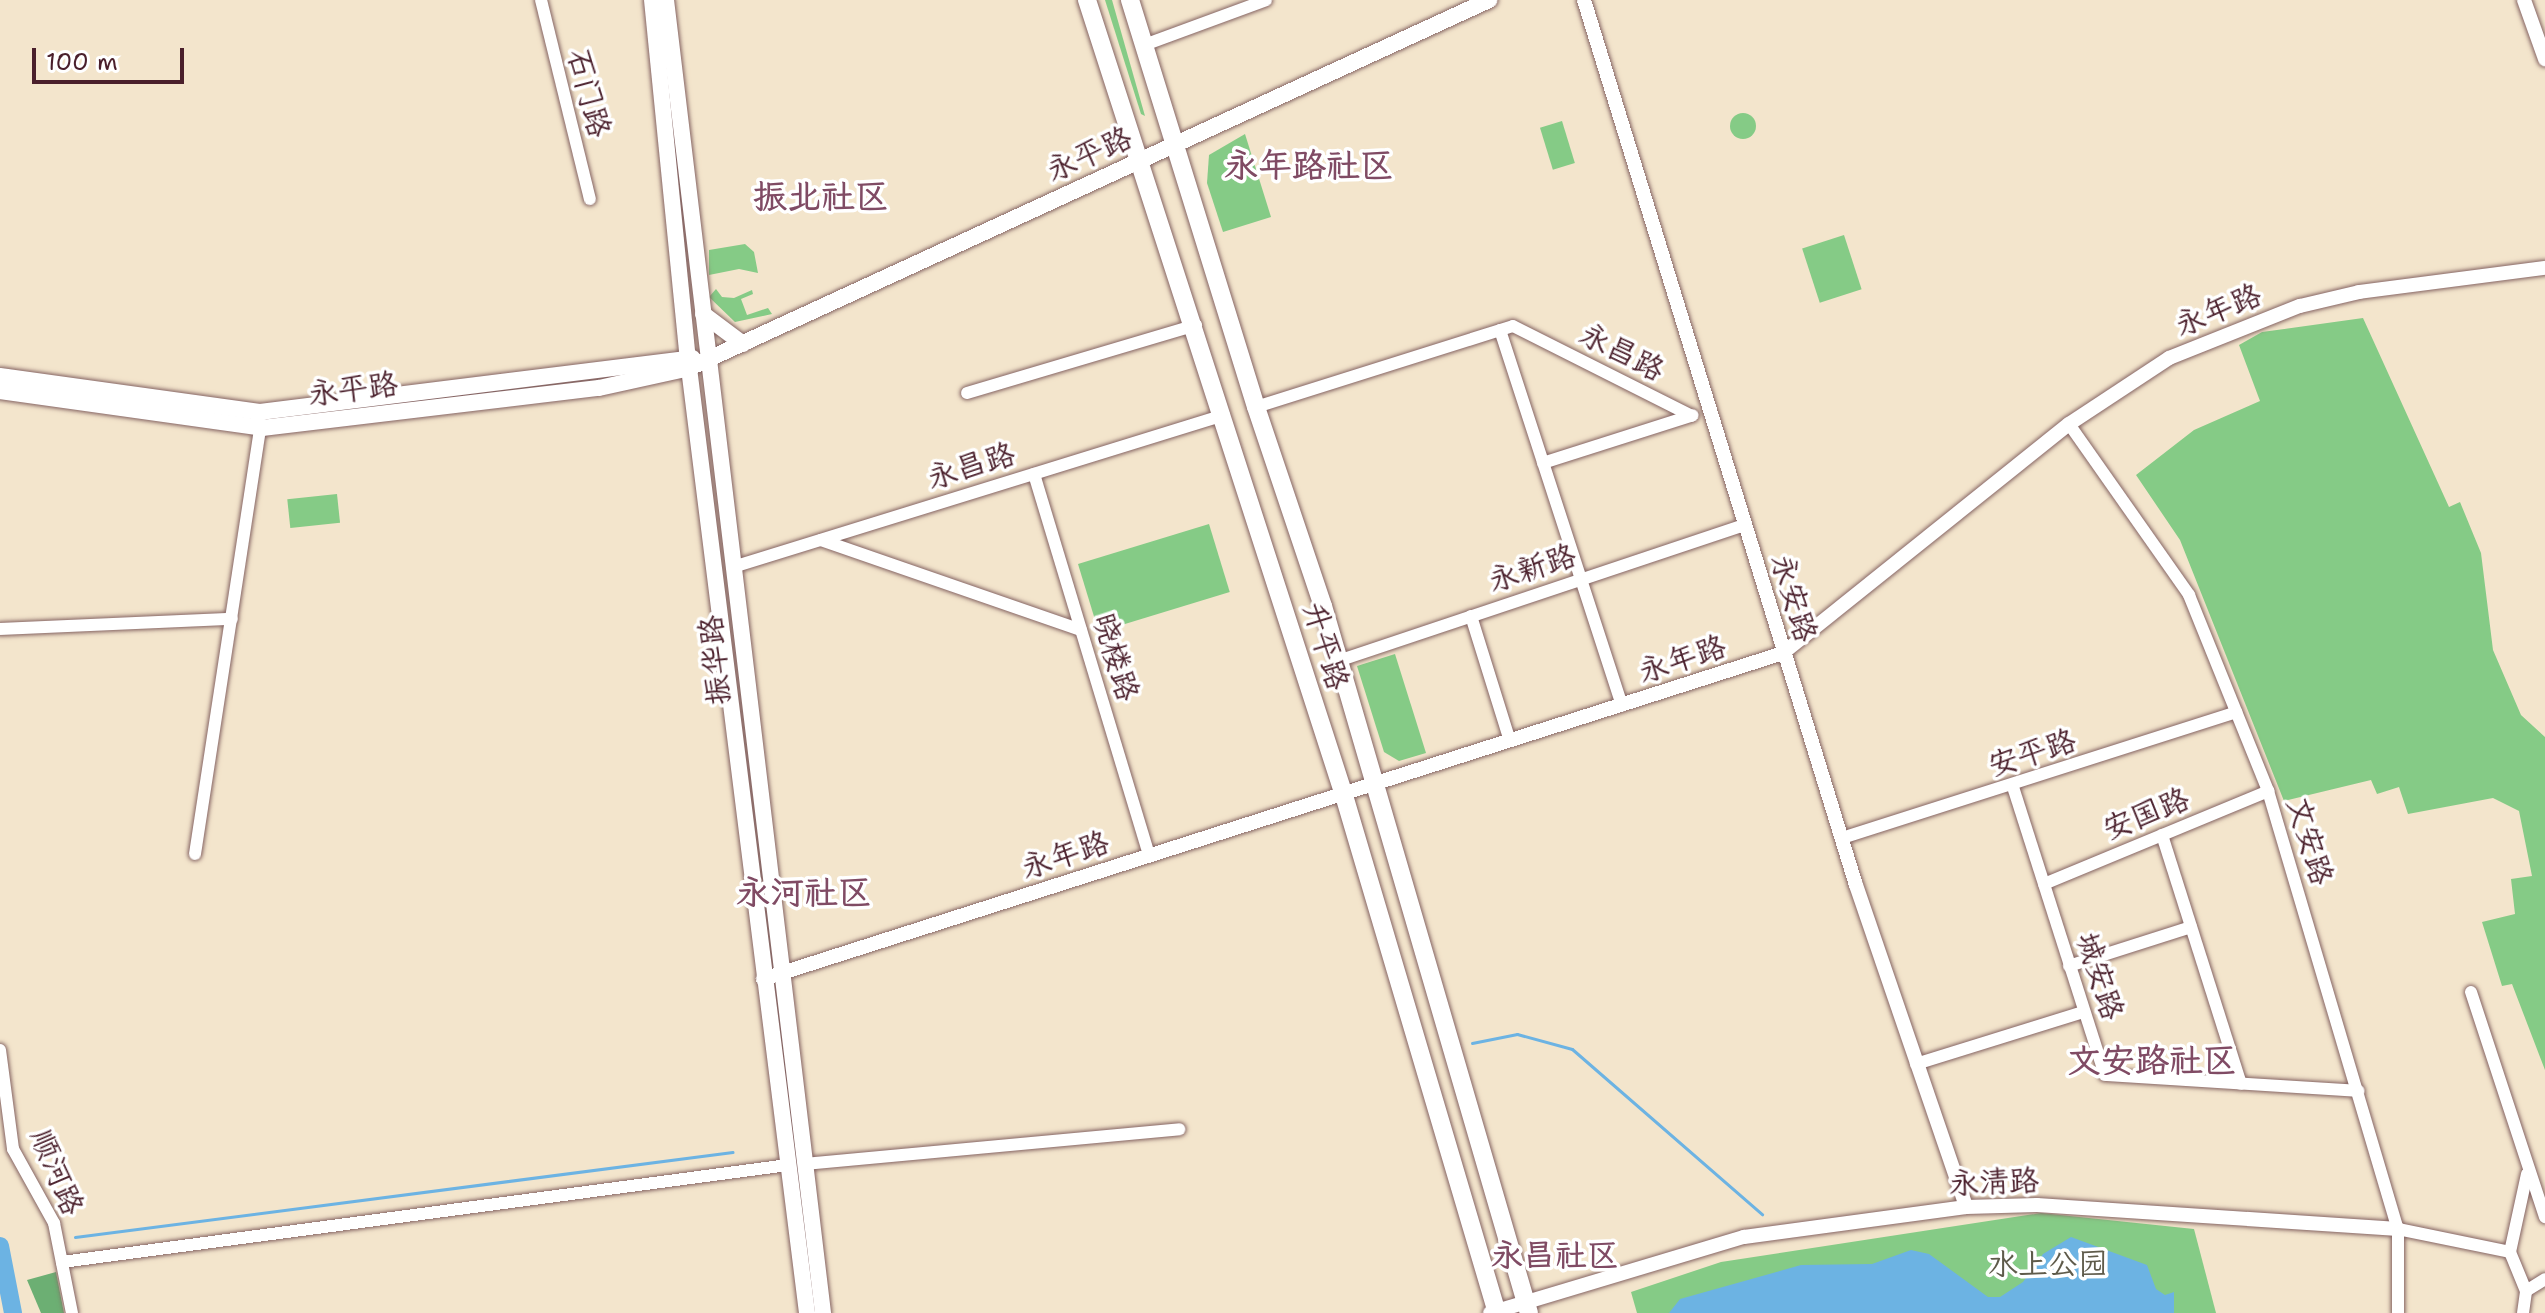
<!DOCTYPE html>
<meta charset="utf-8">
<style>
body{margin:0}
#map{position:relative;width:2545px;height:1313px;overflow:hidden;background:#f3e5cc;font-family:"Shantell Sans","LXGW WenKai TC",sans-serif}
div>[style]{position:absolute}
.green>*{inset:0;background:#85cb86;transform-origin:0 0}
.round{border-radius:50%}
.forest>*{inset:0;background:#6caf73}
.water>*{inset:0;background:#6cb3e3}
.stream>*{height:3px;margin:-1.5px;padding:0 1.5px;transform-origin:1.5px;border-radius:1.5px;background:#6cb3e3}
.river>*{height:18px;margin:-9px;padding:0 9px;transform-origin:9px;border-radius:9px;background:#6cb3e3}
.roads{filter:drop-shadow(0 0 2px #856463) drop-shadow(0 0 2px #856463)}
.minor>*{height:12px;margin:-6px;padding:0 6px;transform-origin:6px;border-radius:6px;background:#fff}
.tertiary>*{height:14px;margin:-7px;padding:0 7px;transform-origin:7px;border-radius:7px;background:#fff}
.secondary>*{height:16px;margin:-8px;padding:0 8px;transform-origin:8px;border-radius:8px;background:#fff}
.primary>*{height:18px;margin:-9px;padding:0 9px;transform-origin:9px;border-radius:9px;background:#fff}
span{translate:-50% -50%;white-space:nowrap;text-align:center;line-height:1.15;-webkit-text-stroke:7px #fff;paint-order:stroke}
.street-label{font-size:30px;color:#4a1f2b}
.park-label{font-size:30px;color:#5f5b4b}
.neighbourhood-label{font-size:32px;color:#804b64;font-weight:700}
.quarter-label{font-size:34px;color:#804b64;font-weight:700}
.scale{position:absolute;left:32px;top:48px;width:152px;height:36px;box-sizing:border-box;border:4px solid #4a1f2b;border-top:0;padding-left:10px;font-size:24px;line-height:28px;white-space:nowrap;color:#4a1f2b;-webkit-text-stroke:6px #fff;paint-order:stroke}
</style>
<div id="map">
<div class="green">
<i style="clip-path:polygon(1105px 0,1112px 0,1145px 116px,1141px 114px)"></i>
<i class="round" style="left:1730px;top:113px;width:26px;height:26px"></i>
<i style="left:1562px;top:121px;width:44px;height:23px;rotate:73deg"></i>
<i style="clip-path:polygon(1245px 134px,1271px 217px,1223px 232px,1207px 183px,1209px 155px)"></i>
<i style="left:1844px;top:235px;width:57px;height:44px;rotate:72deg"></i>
<i style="clip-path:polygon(745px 244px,754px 252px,758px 273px,739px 269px,709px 275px,709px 250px)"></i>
<i style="clip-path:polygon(716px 289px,722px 297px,734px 298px,752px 290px,753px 294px,741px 299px,747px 315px,768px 308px,772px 314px,735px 322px,709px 297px)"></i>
<i style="clip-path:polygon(2363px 318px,2449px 507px,2460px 502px,2481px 553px,2493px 650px,2521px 715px,2545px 737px,2545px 1070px,2512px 984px,2502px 986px,2482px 922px,2515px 914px,2511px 879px,2532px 876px,2519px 811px,2493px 798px,2408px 814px,2399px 787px,2377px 794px,2371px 780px,2284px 801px,2180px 540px,2136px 475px,2194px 430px,2260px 401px,2239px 345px,2262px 332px)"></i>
<i style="left:337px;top:494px;width:29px;height:50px;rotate:84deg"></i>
<i style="left:1209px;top:524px;width:71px;height:137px;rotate:73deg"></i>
<i style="clip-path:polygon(1395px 654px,1426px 753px,1399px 761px,1384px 752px,1357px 666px)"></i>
<i style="clip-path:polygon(2041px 1213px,2194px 1229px,2216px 1313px,1637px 1313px,1631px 1292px,1721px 1262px)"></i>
</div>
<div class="forest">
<i style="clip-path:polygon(56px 1272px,64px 1313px,41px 1313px,27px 1280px)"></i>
</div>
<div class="water">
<i style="clip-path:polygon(2071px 1237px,2147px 1265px,2156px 1289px,2165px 1295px,2174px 1292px,2174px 1313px,1669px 1313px,1680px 1299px,1801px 1265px,1872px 1264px,1911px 1250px,1929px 1254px,1988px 1297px,2000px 1297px,2023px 1282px,2043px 1254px)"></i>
</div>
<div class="stream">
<i style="left:1472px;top:1043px;width:46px;rotate:-11.3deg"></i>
<i style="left:1517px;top:1034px;width:57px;rotate:15.3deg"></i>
<i style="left:1572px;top:1049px;width:252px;rotate:41deg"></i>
<i style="left:75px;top:1237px;width:663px;rotate:-7.36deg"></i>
</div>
<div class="river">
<i style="left:0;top:1246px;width:68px;rotate:79deg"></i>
</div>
<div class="roads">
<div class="minor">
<i style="left:541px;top:0;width:205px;rotate:76.2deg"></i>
<i style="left:1144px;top:45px;width:130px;rotate:-20.2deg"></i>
<i style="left:1500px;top:330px;width:395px;rotate:72deg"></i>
<i style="left:967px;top:393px;width:239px;rotate:-16.5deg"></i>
<i style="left:1256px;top:407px;width:269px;rotate:-17.5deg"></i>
<i style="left:1513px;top:326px;width:200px;rotate:26.7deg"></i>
<i style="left:2069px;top:424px;width:209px;rotate:54.9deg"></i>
<i style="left:2189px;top:595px;width:211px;rotate:68deg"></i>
<i style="left:2268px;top:791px;width:457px;rotate:73.5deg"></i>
<i style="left:2398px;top:1229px;width:84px;rotate:90deg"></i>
<i style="left:1543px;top:463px;width:157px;rotate:-17.7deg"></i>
<i style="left:1034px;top:474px;width:398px;rotate:73.2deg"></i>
<i style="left:821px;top:540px;width:275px;rotate:19.1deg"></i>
<i style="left:733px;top:567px;width:514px;rotate:-17.2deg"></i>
<i style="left:1471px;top:616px;width:131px;rotate:72.7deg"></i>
<i style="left:0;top:629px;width:232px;rotate:-2.5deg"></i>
<i style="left:1338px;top:661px;width:428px;rotate:-18.5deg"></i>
<i style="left:2013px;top:787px;width:302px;rotate:72.3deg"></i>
<i style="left:2105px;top:1075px;width:254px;rotate:3.6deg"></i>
<i style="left:2162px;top:835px;width:261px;rotate:72.4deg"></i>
<i style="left:1842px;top:838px;width:414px;rotate:-17.7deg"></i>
<i style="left:195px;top:854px;width:436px;rotate:-81.3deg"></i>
<i style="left:2044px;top:884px;width:243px;rotate:-22.5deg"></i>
<i style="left:2069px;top:966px;width:128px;rotate:-17.7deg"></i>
<i style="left:2471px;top:992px;width:237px;rotate:71.8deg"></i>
<i style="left:0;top:1050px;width:100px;rotate:82.5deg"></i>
<i style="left:13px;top:1149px;width:85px;rotate:61deg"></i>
<i style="left:54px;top:1223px;width:92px;rotate:78.7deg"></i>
<i style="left:1916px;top:1064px;width:175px;rotate:-17.3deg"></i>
<i style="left:805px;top:1164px;width:376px;rotate:-5.3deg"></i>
<i style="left:2527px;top:1174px;width:80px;rotate:102.3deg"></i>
<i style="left:2510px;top:1252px;width:42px;rotate:67.7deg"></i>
<i style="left:2526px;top:1291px;width:22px;rotate:-32deg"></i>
<i style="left:2398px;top:1229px;width:114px;rotate:11.6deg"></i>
<i style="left:62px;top:1262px;width:732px;rotate:-7.61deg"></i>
<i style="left:2523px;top:1313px;width:22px;rotate:-82deg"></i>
</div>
<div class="tertiary">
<i style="left:1584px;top:0;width:926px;rotate:72.92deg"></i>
<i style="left:1856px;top:885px;width:340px;rotate:71.1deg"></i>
<i style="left:2524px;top:0;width:63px;rotate:70.4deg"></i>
<i style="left:763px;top:979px;width:1071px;rotate:-17.72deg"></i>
<i style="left:1783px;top:653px;width:366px;rotate:-38.7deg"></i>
<i style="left:2069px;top:424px;width:120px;rotate:-33.4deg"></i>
<i style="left:2169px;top:358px;width:141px;rotate:-21.7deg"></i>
<i style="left:2300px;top:306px;width:61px;rotate:-13.3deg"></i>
<i style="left:2359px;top:292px;width:188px;rotate:-7.4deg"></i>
<i style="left:1490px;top:1313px;width:265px;rotate:-16.7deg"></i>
<i style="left:1744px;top:1237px;width:224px;rotate:-7.7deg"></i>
<i style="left:1966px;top:1207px;width:71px;rotate:-1.6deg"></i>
<i style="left:2037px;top:1205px;width:362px;rotate:3.8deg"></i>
</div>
<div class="secondary">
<i style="left:652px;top:0;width:370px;rotate:84.3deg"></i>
<i style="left:689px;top:368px;width:952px;rotate:82.88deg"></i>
<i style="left:666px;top:0;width:1322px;rotate:83.18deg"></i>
<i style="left:703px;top:314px;width:50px;rotate:36.9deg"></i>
<i style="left:0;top:376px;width:262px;rotate:7.9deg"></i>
<i style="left:260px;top:412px;width:436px;rotate:-7.1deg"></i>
<i style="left:0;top:391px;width:265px;rotate:8deg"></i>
<i style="left:262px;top:428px;width:339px;rotate:-6.8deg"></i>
<i style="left:599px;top:388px;width:92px;rotate:-12.5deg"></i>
<i style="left:689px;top:368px;width:881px;rotate:-24.7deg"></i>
</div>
<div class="primary">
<i style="left:1087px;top:0;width:832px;rotate:72.09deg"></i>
<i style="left:1343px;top:792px;width:543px;rotate:73.53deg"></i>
<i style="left:1130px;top:0;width:426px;rotate:72.8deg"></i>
<i style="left:1256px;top:407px;width:210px;rotate:71.4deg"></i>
<i style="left:1323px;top:606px;width:736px;rotate:73.76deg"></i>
</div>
</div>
<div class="street-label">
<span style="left:589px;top:93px;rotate:75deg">石门路</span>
<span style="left:1089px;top:154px;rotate:-24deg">永平路</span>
<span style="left:2218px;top:310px;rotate:-22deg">永年路</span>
<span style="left:1622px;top:352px;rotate:27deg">永昌路</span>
<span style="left:353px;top:389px;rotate:-7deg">永平路</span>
<span style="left:971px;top:466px;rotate:-17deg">永昌路</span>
<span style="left:1532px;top:568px;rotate:-18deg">永新路</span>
<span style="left:1794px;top:598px;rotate:73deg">永安路</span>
<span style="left:1326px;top:646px;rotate:73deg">升平路</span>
<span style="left:1116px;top:657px;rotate:73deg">晓楼路</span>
<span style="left:1682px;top:659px;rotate:-18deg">永年路</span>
<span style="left:715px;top:660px;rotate:-96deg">振华路</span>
<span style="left:2032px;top:753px;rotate:-18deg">安平路</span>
<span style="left:2146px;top:814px;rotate:-22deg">安国路</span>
<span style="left:2310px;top:841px;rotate:73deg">文安路</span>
<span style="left:1065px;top:855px;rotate:-18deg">永年路</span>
<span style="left:2100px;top:976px;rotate:72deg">城安路</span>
<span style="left:57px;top:1172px;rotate:67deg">顺河路</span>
<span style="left:1994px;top:1182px;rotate:-2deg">永清路</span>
</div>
<div class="park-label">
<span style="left:2048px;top:1264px">水上公园</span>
</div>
<div class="neighbourhood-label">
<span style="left:1555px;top:1255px">永昌社区</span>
</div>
<div class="quarter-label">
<span style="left:1309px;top:166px">永年路社区</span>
<span style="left:821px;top:197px">振北社区</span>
<span style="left:804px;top:893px">永河社区</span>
<span style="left:2152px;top:1061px">文安路社区</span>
</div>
<div class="scale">100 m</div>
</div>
